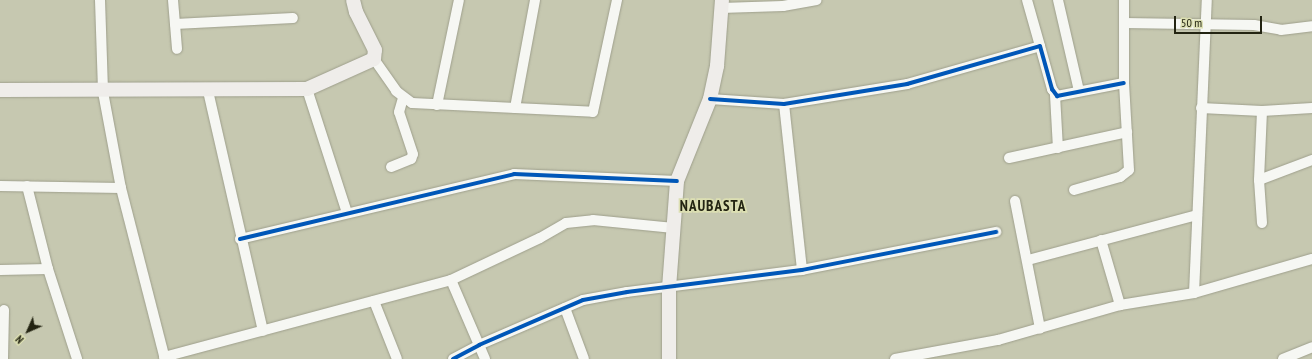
<!DOCTYPE html>
<style>
body{margin:0}
#map{position:relative;width:1312px;height:359px;overflow:hidden;background:#c6c8b0;font-family:"PT Sans Narrow",sans-serif}
div>[style]{position:absolute}
.roads{filter:drop-shadow(0 0 1px #9e9f8c) drop-shadow(0 0 1px #9e9f8c)}
.street>*{height:10px;margin:-5px;padding:0 5px;transform-origin:5px;border-radius:5px;background:#f6f7f3}
.secondary>*{height:14px;margin:-7px;padding:0 7px;transform-origin:7px;border-radius:7px;background:#efedea}
.cycleway>*{height:4px;margin:-2px;padding:0 2px;transform-origin:2px;border-radius:2px;background:#0057b8}
span{translate:-50% -50%;white-space:nowrap;text-align:center;line-height:1.15;-webkit-text-stroke:3.5px #dcdfb2;paint-order:stroke}
.district-label{font-size:15px;color:#232412;font-weight:700;letter-spacing:1px}
.north{position:absolute;left:8px;top:311px;width:40px;height:40px;-webkit-text-stroke:3px #dcdfb2;paint-order:stroke;rotate:225deg;font-size:11px;font-weight:700;line-height:16px;text-align:center;color:#232412}
.north::after{content:'';display:block;margin:auto;width:14px;height:18px;background:#232412;clip-path:polygon(50% 0,100% 100%,50% 72%,0 100%)}
.scale{position:absolute;left:1174px;top:16px;width:88px;height:18px;box-sizing:border-box;border:2px solid #232412;border-top:0;padding-left:5px;font-size:12px;line-height:14px;white-space:nowrap;color:#232412;-webkit-text-stroke:3px #dcdfb2;paint-order:stroke}
</style>
<div id="map">
<div class="roads">
<div class="street">
<i style="left:100px;top:0;width:92px;rotate:88.1deg"></i>
<i style="left:103px;top:92px;width:98px;rotate:79.4deg"></i>
<i style="left:121px;top:188px;width:177px;rotate:75.6deg"></i>
<i style="left:173px;top:0;width:49px;rotate:85.3deg"></i>
<i style="left:1027px;top:0;width:48px;rotate:74.2deg"></i>
<i style="left:1058px;top:0;width:93px;rotate:77deg"></i>
<i style="left:721px;top:8px;width:62px;rotate:-1.8deg"></i>
<i style="left:783px;top:6px;width:34px;rotate:-10deg"></i>
<i style="left:1124px;top:23px;width:130px;rotate:0.9deg"></i>
<i style="left:1254px;top:25px;width:27px;rotate:10deg"></i>
<i style="left:1281px;top:30px;width:31px;rotate:-7deg"></i>
<i style="left:175px;top:24px;width:118px;rotate:-2.9deg"></i>
<i style="left:374px;top:59px;width:39px;rotate:55deg"></i>
<i style="left:396px;top:91px;width:20px;rotate:37deg"></i>
<i style="left:412px;top:103px;width:181px;rotate:2.8deg"></i>
<i style="left:593px;top:112px;width:115px;rotate:-77.9deg"></i>
<i style="left:307px;top:89px;width:130px;rotate:72.1deg"></i>
<i style="left:208px;top:91px;width:246px;rotate:77.1deg"></i>
<i style="left:1055px;top:95px;width:53px;rotate:86.8deg"></i>
<i style="left:710px;top:99px;width:74px;rotate:3.9deg"></i>
<i style="left:784px;top:104px;width:125px;rotate:-9.2deg"></i>
<i style="left:907px;top:84px;width:138px;rotate:-15.9deg"></i>
<i style="left:1040px;top:46px;width:45px;rotate:74.4deg"></i>
<i style="left:1052px;top:89px;width:9px;rotate:54deg"></i>
<i style="left:1057px;top:96px;width:68px;rotate:-11deg"></i>
<i style="left:784px;top:104px;width:167px;rotate:83.8deg"></i>
<i style="left:437px;top:105px;width:107px;rotate:-78.2deg"></i>
<i style="left:515px;top:108px;width:110px;rotate:-79.5deg"></i>
<i style="left:1201px;top:108px;width:61px;rotate:2.8deg"></i>
<i style="left:1262px;top:111px;width:50px;rotate:-3.4deg"></i>
<i style="left:1262px;top:111px;width:69px;rotate:92.5deg"></i>
<i style="left:1259px;top:180px;width:43px;rotate:86deg"></i>
<i style="left:1009px;top:158px;width:121px;rotate:-12.4deg"></i>
<i style="left:391px;top:167px;width:22px;rotate:-22deg"></i>
<i style="left:411px;top:159px;width:5px;rotate:-68deg"></i>
<i style="left:413px;top:154px;width:44px;rotate:-108.4deg"></i>
<i style="left:399px;top:112px;width:15px;rotate:-74deg"></i>
<i style="left:1259px;top:180px;width:57px;rotate:-20.7deg"></i>
<i style="left:0;top:186px;width:121px;rotate:0.9deg"></i>
<i style="left:27px;top:186px;width:86px;rotate:75.8deg"></i>
<i style="left:48px;top:269px;width:95px;rotate:72.1deg"></i>
<i style="left:1074px;top:190px;width:48px;rotate:-15.8deg"></i>
<i style="left:1120px;top:177px;width:11px;rotate:-38deg"></i>
<i style="left:1129px;top:170px;width:87px;rotate:-93.3deg"></i>
<i style="left:1124px;top:83px;width:83px;rotate:-90deg"></i>
<i style="left:1015px;top:201px;width:130px;rotate:78.9deg"></i>
<i style="left:240px;top:239px;width:282px;rotate:-13.3deg"></i>
<i style="left:514px;top:174px;width:163px;rotate:2.5deg"></i>
<i style="left:1101px;top:240px;width:68px;rotate:73.7deg"></i>
<i style="left:1028px;top:260px;width:175px;rotate:-14.9deg"></i>
<i style="left:0;top:270px;width:48px;rotate:-1.2deg"></i>
<i style="left:451px;top:280px;width:86px;rotate:66.7deg"></i>
<i style="left:1194px;top:293px;width:293px;rotate:-87.5deg"></i>
<i style="left:374px;top:301px;width:62px;rotate:68.4deg"></i>
<i style="left:565px;top:308px;width:54px;rotate:69.6deg"></i>
<i style="left:164px;top:357px;width:297px;rotate:-15deg"></i>
<i style="left:451px;top:280px;width:98px;rotate:-25.3deg"></i>
<i style="left:540px;top:238px;width:30px;rotate:-30deg"></i>
<i style="left:566px;top:223px;width:27px;rotate:-6deg"></i>
<i style="left:593px;top:220px;width:81px;rotate:5.6deg"></i>
<i style="left:3px;top:359px;width:49px;rotate:-88.8deg"></i>
<i style="left:453px;top:359px;width:30px;rotate:-28deg"></i>
<i style="left:479px;top:345px;width:113px;rotate:-23.4deg"></i>
<i style="left:583px;top:300px;width:45px;rotate:-10.3deg"></i>
<i style="left:627px;top:292px;width:176px;rotate:-7.2deg"></i>
<i style="left:802px;top:270px;width:198px;rotate:-11.1deg"></i>
<i style="left:895px;top:359px;width:105px;rotate:-10.5deg"></i>
<i style="left:998px;top:340px;width:127px;rotate:-16deg"></i>
<i style="left:1120px;top:305px;width:75px;rotate:-9.2deg"></i>
<i style="left:1194px;top:293px;width:123px;rotate:-16.1deg"></i>
<i style="left:1283px;top:359px;width:31px;rotate:-22deg"></i>
</div>
<div class="secondary">
<i style="left:0;top:90px;width:307px;rotate:-0.2deg"></i>
<i style="left:307px;top:89px;width:73px;rotate:-24.1deg"></i>
<i style="left:374px;top:59px;width:9px;rotate:-84deg"></i>
<i style="left:375px;top:50px;width:42px;rotate:-116.6deg"></i>
<i style="left:356px;top:12px;width:12px;rotate:-104deg"></i>
<i style="left:669px;top:359px;width:71px;rotate:-90deg"></i>
<i style="left:669px;top:288px;width:107px;rotate:-85.7deg"></i>
<i style="left:677px;top:181px;width:88px;rotate:-68.1deg"></i>
<i style="left:710px;top:99px;width:34px;rotate:-78deg"></i>
<i style="left:717px;top:66px;width:66px;rotate:-85.7deg"></i>
</div>
</div>
<div class="cycleway">
<i style="left:710px;top:99px;width:74px;rotate:3.9deg"></i>
<i style="left:784px;top:104px;width:125px;rotate:-9.2deg"></i>
<i style="left:907px;top:84px;width:138px;rotate:-15.9deg"></i>
<i style="left:1040px;top:46px;width:45px;rotate:74.4deg"></i>
<i style="left:1052px;top:89px;width:9px;rotate:54deg"></i>
<i style="left:1057px;top:96px;width:68px;rotate:-11deg"></i>
<i style="left:240px;top:239px;width:282px;rotate:-13.3deg"></i>
<i style="left:514px;top:174px;width:163px;rotate:2.5deg"></i>
<i style="left:453px;top:359px;width:30px;rotate:-28deg"></i>
<i style="left:479px;top:345px;width:113px;rotate:-23.4deg"></i>
<i style="left:583px;top:300px;width:45px;rotate:-10.3deg"></i>
<i style="left:627px;top:292px;width:176px;rotate:-7.2deg"></i>
<i style="left:802px;top:270px;width:198px;rotate:-11.1deg"></i>
</div>
<div class="district-label">
<span style="left:713px;top:206px">NAUBASTA</span>
</div>
<div class="north">N</div>
<div class="scale">50 m</div>
</div>
